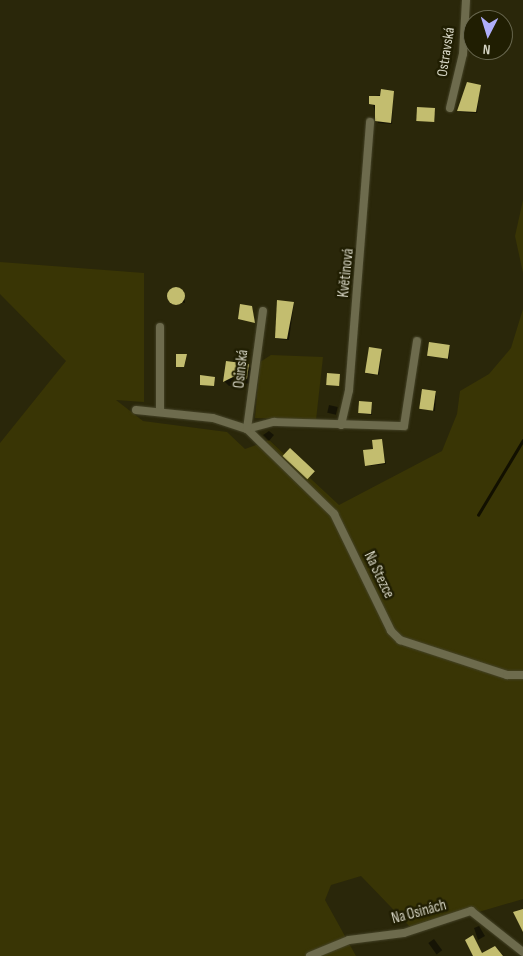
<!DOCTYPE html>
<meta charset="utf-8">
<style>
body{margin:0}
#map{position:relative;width:523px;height:956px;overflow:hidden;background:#2a270a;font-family:"Sofia Sans Condensed",sans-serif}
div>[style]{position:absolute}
.green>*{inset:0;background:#393505}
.shadow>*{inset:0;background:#0007;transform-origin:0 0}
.stream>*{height:2.5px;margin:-1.25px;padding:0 1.25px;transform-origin:1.25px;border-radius:1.25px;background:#121000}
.building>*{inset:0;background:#c3bd6f;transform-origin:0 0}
.round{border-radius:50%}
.roads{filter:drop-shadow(0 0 1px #454328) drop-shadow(0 0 1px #454328)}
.street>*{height:8px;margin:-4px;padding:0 4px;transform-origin:4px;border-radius:4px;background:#6d6b4d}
span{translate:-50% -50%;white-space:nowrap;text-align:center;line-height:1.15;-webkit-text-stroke:5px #201e02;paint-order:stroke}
.street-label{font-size:15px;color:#d5d4c3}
.north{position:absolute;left:463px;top:10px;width:50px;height:50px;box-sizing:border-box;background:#201e02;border:1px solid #68674f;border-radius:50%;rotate:185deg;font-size:14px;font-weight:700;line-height:20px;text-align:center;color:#d5d4c3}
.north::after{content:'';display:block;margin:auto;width:18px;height:22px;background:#afaefa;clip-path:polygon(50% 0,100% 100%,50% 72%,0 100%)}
</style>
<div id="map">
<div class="green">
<i style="clip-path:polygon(523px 200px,523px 273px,515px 236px)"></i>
<i style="clip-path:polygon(0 262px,144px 273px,144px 402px,116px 400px,143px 421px,227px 432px,245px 449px,269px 440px,339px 505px,442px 451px,457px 414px,460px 391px,489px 374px,511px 348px,523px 309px,523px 899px,414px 931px,361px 876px,331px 885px,325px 900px,356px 956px,0 956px,0 443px,66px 361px,0 294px)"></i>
<i style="clip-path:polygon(271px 355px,323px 357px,316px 420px,255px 418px,260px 362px)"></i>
</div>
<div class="shadow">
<i style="clip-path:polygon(480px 86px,477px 113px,460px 112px,458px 111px)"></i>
<i style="clip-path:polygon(393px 92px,392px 124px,378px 123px,371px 97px)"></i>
<i style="clip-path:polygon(184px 291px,185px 303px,168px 300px,168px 292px)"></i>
<i style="clip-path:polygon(294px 303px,289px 340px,278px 339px,276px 338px)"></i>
<i style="clip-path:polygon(450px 346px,449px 359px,428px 356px)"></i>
<i style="clip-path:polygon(382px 350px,379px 375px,367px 374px,366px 372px)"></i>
<i style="clip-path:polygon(227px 362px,248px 365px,252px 369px,251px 383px,229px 386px,225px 382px)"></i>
<i style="clip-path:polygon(436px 392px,435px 411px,423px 409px)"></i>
<i style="clip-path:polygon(372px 404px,372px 415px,359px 413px)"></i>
<i style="left:329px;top:405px;width:9px;height:8px;rotate:13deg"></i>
<i style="clip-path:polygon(269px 431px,274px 435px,269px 441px,263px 435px)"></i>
<i style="clip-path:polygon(381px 440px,386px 464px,367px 466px,374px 450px)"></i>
<i style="clip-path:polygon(479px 926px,485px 936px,478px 940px,474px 928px)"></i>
<i style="left:434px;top:939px;width:14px;height:7px;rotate:54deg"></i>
</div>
<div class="stream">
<i style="left:478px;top:515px;width:87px;rotate:-59deg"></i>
</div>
<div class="building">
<i style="clip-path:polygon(467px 82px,481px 85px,476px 112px,457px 111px)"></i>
<i style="clip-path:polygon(381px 89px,394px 91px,391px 123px,375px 121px,375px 105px,369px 104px,369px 96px,380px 96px)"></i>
<i style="left:417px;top:107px;width:18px;height:14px;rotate:3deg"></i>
<i class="round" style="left:167px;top:287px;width:18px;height:18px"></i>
<i style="clip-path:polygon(277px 300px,294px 302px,287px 339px,275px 338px)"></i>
<i style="clip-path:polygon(240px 304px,252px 306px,255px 323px,238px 319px)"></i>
<i style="left:429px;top:342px;width:21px;height:14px;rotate:8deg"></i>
<i style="left:369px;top:347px;width:13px;height:26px;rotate:9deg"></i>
<i style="clip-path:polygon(176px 354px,187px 354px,184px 367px,176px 367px)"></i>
<i style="clip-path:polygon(226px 361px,249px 364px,247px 379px,233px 377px,223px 382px)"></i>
<i style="left:327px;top:373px;width:13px;height:12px;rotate:4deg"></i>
<i style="clip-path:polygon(200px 375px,215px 377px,214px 386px,200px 385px)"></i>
<i style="left:422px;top:389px;width:14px;height:20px;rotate:8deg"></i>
<i style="left:359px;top:401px;width:13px;height:12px;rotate:4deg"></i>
<i style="clip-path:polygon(382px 439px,385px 463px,365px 466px,363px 450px,373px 449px,372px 440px)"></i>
<i style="left:290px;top:448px;width:34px;height:11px;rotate:43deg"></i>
<i style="clip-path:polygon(523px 909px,523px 932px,513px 912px)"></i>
<i style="clip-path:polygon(473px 935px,482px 953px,495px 946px,503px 956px,473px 956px,465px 940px)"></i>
</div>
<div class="roads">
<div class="street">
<i style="left:450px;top:108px;width:56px;rotate:-76.5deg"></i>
<i style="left:463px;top:54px;width:54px;rotate:-86.8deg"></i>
<i style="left:160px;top:327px;width:85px;rotate:90deg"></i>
<i style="left:136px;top:410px;width:77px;rotate:5.9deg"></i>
<i style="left:213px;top:418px;width:36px;rotate:18deg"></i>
<i style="left:247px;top:429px;width:122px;rotate:44.3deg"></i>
<i style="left:334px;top:514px;width:130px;rotate:64deg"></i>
<i style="left:391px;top:631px;width:13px;rotate:45deg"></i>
<i style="left:400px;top:640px;width:113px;rotate:18.1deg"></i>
<i style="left:507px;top:675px;width:16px"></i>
<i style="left:341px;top:425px;width:36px;rotate:-77deg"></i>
<i style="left:349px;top:390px;width:269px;rotate:-85.5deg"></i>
<i style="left:247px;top:429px;width:28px;rotate:-15deg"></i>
<i style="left:274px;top:422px;width:130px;rotate:1.8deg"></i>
<i style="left:404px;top:426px;width:86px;rotate:-81.3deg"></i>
<i style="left:247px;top:429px;width:119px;rotate:-82.3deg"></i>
<i style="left:310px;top:956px;width:42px;rotate:-22.3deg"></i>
<i style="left:349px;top:940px;width:55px;rotate:-7.3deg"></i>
<i style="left:404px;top:933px;width:71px;rotate:-18.2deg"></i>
<i style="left:471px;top:911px;width:66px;rotate:38.3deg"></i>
</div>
</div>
<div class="street-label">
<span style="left:446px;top:52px;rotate:-81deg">Ostravská</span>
<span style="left:346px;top:273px;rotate:-84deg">Květinová</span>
<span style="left:241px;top:369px;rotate:-84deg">Osinská</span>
<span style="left:379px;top:575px;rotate:64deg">Na Stezce</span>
<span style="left:419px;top:912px;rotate:-15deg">Na Osinách</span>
</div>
<div class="north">N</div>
</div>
